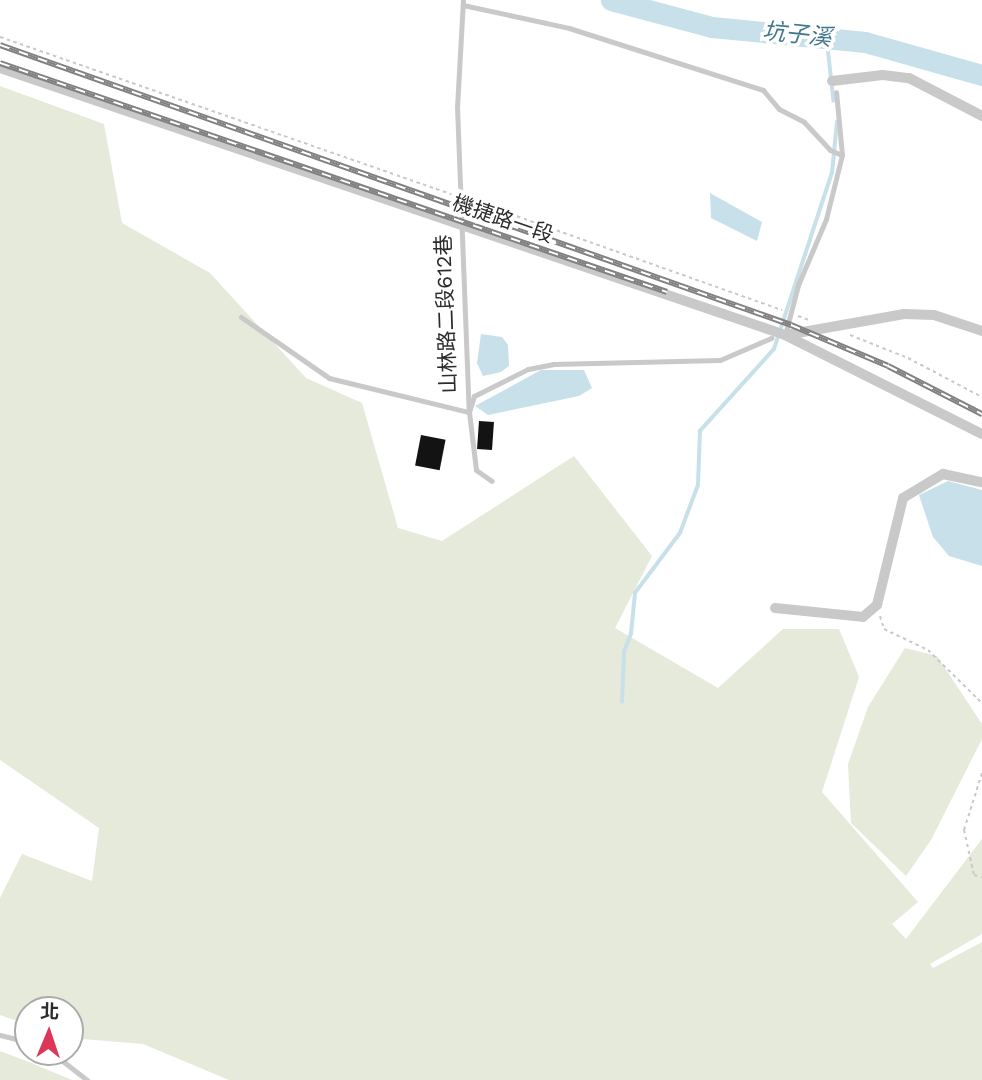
<!DOCTYPE html>
<meta charset="utf-8">
<style>
body{margin:0}
#map{position:relative;width:982px;height:1080px;overflow:hidden;background:#fff;font-family:"Work Sans","Noto Sans TC",sans-serif}
div>[style]{position:absolute}
.green>*{inset:0;background:#e5eada}
.water>*{inset:0;background:#c7e0e9}
.stream>*{height:3.5px;margin:-1.75px;padding:0 1.75px;transform-origin:1.75px;border-radius:1.75px;background:#c7e0e9}
.river>*{height:21px;margin:-10.5px;padding:0 10.5px;transform-origin:10.5px;border-radius:10.5px;background:#c7e0e9}
.building>*{inset:0;background:#131313;transform-origin:0 0}
.path>*{height:2px;margin-top:-1px;transform-origin:0;background:repeating-linear-gradient(90deg,#c9c9c9 0 3.5px,transparent 0 7px)}
.service>*{height:5px;margin:-2.5px;padding:0 2.5px;transform-origin:2.5px;border-radius:2.5px;background:#c9c9c9}
.minor>*{height:10px;margin:-5px;padding:0 5px;transform-origin:5px;border-radius:5px;background:#c9c9c9}
.rail>*{height:6px;margin-top:-3px;transform-origin:0;background:repeating-linear-gradient(90deg,#fff 0 10px,#818181 0 20px);box-sizing:border-box;border-block:2px solid #818181}
span{translate:-50% -50%;white-space:nowrap;text-align:center;line-height:1.15;-webkit-text-stroke:7px #fff;paint-order:stroke}
.street-label{font-size:21px;color:#2c2c2c}
.water-label{font-size:23px;color:#3f778a;font-style:italic}
.north{position:absolute;left:14px;top:996px;width:70px;height:70px;box-sizing:border-box;background:#fff;border:2px solid #ababab;border-radius:50%;rotate:2deg;font-size:19px;font-weight:700;line-height:28px;text-align:center;color:#2c2c2c}
.north::after{content:'';display:block;margin:auto;width:24px;height:32px;background:#dc3659;clip-path:polygon(50% 0,100% 100%,50% 72%,0 100%)}
</style>
<div id="map">
<div class="green">
<i style="clip-path:polygon(0 86px,104px 124px,122px 223px,210px 273px,306px 378px,362px 403px,398px 528px,442px 541px,574px 456px,652px 556px,615px 628px,718px 688px,783px 629px,839px 629px,859px 677px,822px 792px,918px 902px,892px 924px,906px 939px,982px 839px,982px 934px,930px 964px,933px 968px,982px 942px,982px 1080px,229px 1080px,143px 1044px,70px 1038px,70px 1010px,28px 1010px,28px 1025px,0 1015px,0 898px,22px 854px,92px 881px,99px 828px,0 760px)"></i>
<i style="clip-path:polygon(905px 648px,937px 656px,982px 724px,982px 739px,931px 840px,906px 876px,851px 823px,848px 764px,868px 707px)"></i>
<i style="clip-path:polygon(0 1051px,29px 1062px,72px 1080px,0 1080px)"></i>
</div>
<div class="water">
<i style="clip-path:polygon(710px 193px,762px 222px,757px 241px,711px 218px)"></i>
<i style="clip-path:polygon(481px 334px,502px 337px,508px 345px,509px 366px,501px 372px,483px 376px,477px 363px)"></i>
<i style="clip-path:polygon(541px 370px,584px 370px,592px 388px,579px 396px,488px 415px,475px 406px)"></i>
<i style="clip-path:polygon(948px 481px,982px 490px,982px 566px,949px 556px,933px 537px,919px 495px)"></i>
</div>
<div class="stream">
<i style="left:827px;top:38px;width:63px;rotate:83.7deg"></i>
<i style="left:622px;top:702px;width:50px;rotate:-87.7deg"></i>
<i style="left:624px;top:652px;width:19px;rotate:-69deg"></i>
<i style="left:631px;top:634px;width:41px;rotate:-84.4deg"></i>
<i style="left:635px;top:593px;width:75px;rotate:-53.1deg"></i>
<i style="left:680px;top:533px;width:51px;rotate:-69.4deg"></i>
<i style="left:698px;top:485px;width:54px;rotate:-87.9deg"></i>
<i style="left:700px;top:431px;width:110px;rotate:-47.9deg"></i>
<i style="left:774px;top:349px;width:185px;rotate:-71.8deg"></i>
<i style="left:832px;top:173px;width:51px;rotate:-84.4deg"></i>
</div>
<div class="river">
<i style="left:611px;top:0;width:105px;rotate:15deg"></i>
<i style="left:712px;top:27px;width:154px;rotate:5.6deg"></i>
<i style="left:865px;top:42px;width:122px;rotate:15.8deg"></i>
</div>
<div class="building">
<i style="left:479px;top:421px;width:15px;height:28px;rotate:4deg"></i>
<i style="left:421px;top:435px;width:25px;height:31px;rotate:11deg"></i>
</div>
<div class="path">
<i style="left:0;top:37px;width:478px;rotate:19.2deg"></i>
<i style="left:471px;top:200px;width:330px;rotate:19.5deg"></i>
<i style="left:798px;top:316px;width:12px;rotate:20deg"></i>
<i style="left:850px;top:335px;width:62px;rotate:21.6deg"></i>
<i style="left:908px;top:358px;width:84px;rotate:27.8deg"></i>
<i style="left:880px;top:616px;width:14px;rotate:73deg"></i>
<i style="left:884px;top:629px;width:49px;rotate:25.5deg"></i>
<i style="left:928px;top:650px;width:76px;rotate:44.5deg"></i>
<i style="left:982px;top:773px;width:60px;rotate:107.5deg"></i>
<i style="left:964px;top:830px;width:46px;rotate:77.5deg"></i>
<i style="left:974px;top:875px;width:8px;rotate:14deg"></i>
</div>
<div class="service">
<i style="left:463px;top:0;width:106px;rotate:93.2deg"></i>
<i style="left:457px;top:106px;width:306px;rotate:87.8deg"></i>
<i style="left:469px;top:412px;width:58px;rotate:83.1deg"></i>
<i style="left:476px;top:470px;width:19px;rotate:35deg"></i>
<i style="left:463px;top:5px;width:108px;rotate:12.2deg"></i>
<i style="left:569px;top:28px;width:204px;rotate:17.7deg"></i>
<i style="left:763px;top:90px;width:25px;rotate:50deg"></i>
<i style="left:779px;top:109px;width:28px;rotate:27deg"></i>
<i style="left:804px;top:122px;width:38px;rotate:47deg"></i>
<i style="left:830px;top:150px;width:13px;rotate:23deg"></i>
<i style="left:241px;top:317px;width:107px;rotate:34.7deg"></i>
<i style="left:329px;top:378px;width:144px;rotate:13.7deg"></i>
<i style="left:469px;top:412px;width:17px;rotate:-73deg"></i>
<i style="left:474px;top:396px;width:60px;rotate:-26.6deg"></i>
<i style="left:528px;top:369px;width:25px;rotate:-11deg"></i>
<i style="left:553px;top:364px;width:167px;rotate:-1.4deg"></i>
<i style="left:720px;top:360px;width:56px;rotate:-23.3deg"></i>
<i style="left:785px;top:335px;width:52px;rotate:-75.4deg"></i>
<i style="left:798px;top:285px;width:72px;rotate:-67deg"></i>
<i style="left:826px;top:219px;width:66px;rotate:-76deg"></i>
<i style="left:842px;top:155px;width:63px;rotate:-95.4deg"></i>
<i style="left:0;top:1035px;width:29px;rotate:14deg"></i>
<i style="left:51px;top:1052px;width:46px;rotate:37.9deg"></i>
</div>
<div class="minor">
<i style="left:0;top:68px;width:829px;rotate:18.78deg"></i>
<i style="left:785px;top:335px;width:220px;rotate:26.7deg"></i>
<i style="left:832px;top:81px;width:51px;rotate:-6.7deg"></i>
<i style="left:883px;top:75px;width:26px;rotate:7deg"></i>
<i style="left:909px;top:78px;width:82px;rotate:27.5deg"></i>
<i style="left:786px;top:335px;width:120px;rotate:-10.1deg"></i>
<i style="left:904px;top:314px;width:30px;rotate:2deg"></i>
<i style="left:934px;top:315px;width:51px;rotate:18.4deg"></i>
<i style="left:775px;top:608px;width:88px;rotate:5.8deg"></i>
<i style="left:863px;top:617px;width:18px;rotate:-41deg"></i>
<i style="left:877px;top:605px;width:110px;rotate:-76.3deg"></i>
<i style="left:903px;top:498px;width:47px;rotate:-31deg"></i>
<i style="left:943px;top:474px;width:40px;rotate:12deg"></i>
</div>
<div class="rail">
<i style="left:0;top:45px;width:839px;rotate:19.49deg"></i>
<i style="left:791px;top:325px;width:105px;rotate:22.9deg"></i>
<i style="left:888px;top:366px;width:106px;rotate:27.1deg"></i>
<i style="left:0;top:63px;width:705px;rotate:18.95deg"></i>
</div>
<div class="street-label">
<span style="left:503px;top:219px;rotate:19deg">機捷路一段</span>
<span style="left:446px;top:314px;rotate:-92deg">山林路二段612巷</span>
</div>
<div class="water-label">
<span style="left:797px;top:35px;rotate:6deg">坑子溪</span>
</div>
<div class="north">北</div>
</div>
